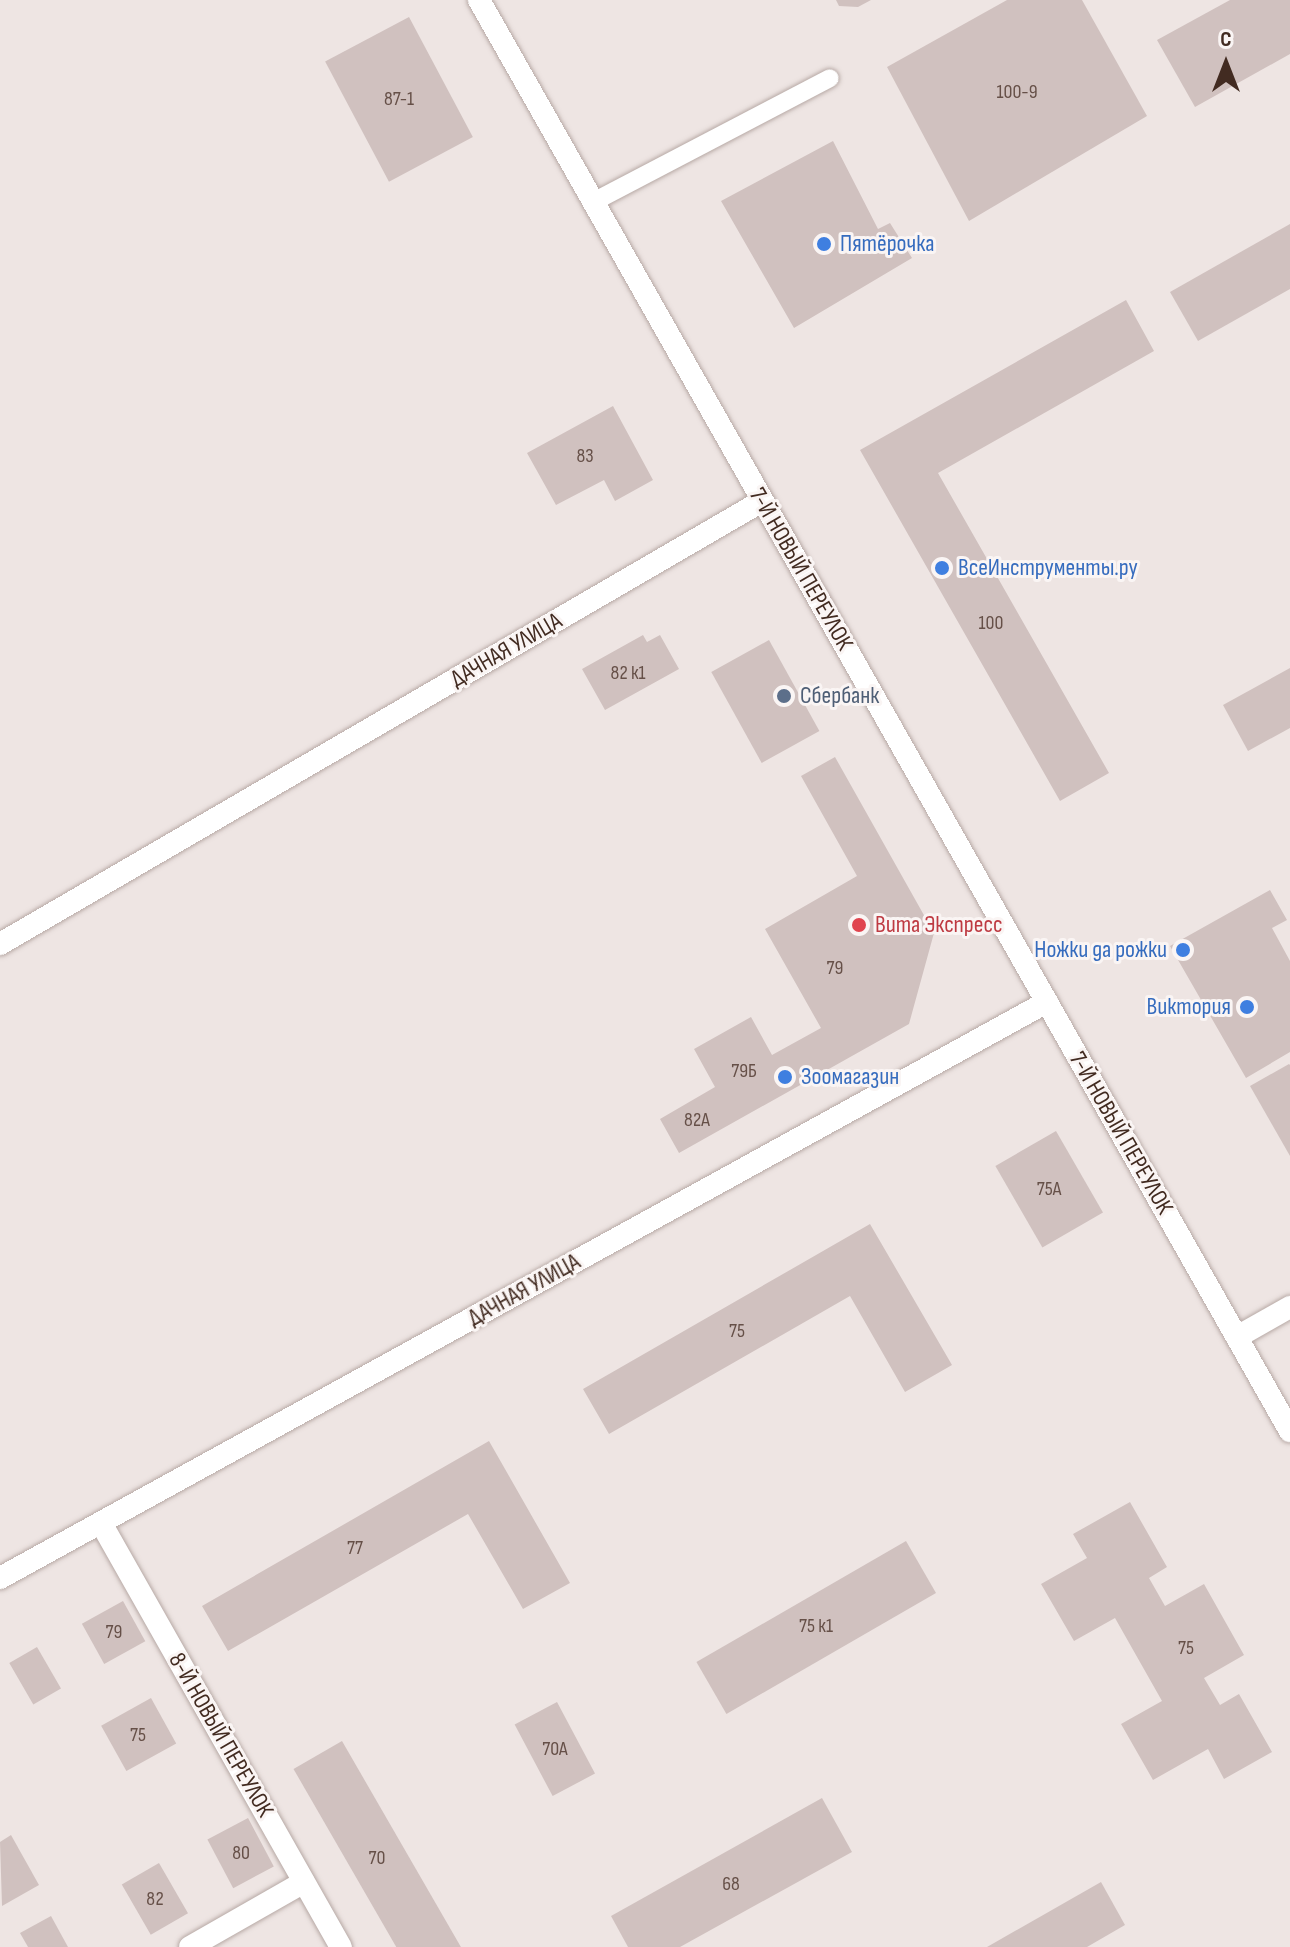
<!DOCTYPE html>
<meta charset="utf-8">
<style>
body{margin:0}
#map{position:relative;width:1290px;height:1947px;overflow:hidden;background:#eee5e3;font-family:"Sofia Sans Condensed",sans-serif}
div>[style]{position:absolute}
.building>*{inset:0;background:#d0c1bf;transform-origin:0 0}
.roads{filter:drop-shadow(0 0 2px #b7a9a5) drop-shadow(0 0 2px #b7a9a5)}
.service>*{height:18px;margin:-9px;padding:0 9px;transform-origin:9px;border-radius:9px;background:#fff}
.minor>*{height:22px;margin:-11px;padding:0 11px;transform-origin:11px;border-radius:11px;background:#fff}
.tertiary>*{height:22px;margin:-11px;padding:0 11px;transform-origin:11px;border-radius:11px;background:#fff}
.dots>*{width:22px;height:22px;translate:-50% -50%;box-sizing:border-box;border:4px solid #faf5f4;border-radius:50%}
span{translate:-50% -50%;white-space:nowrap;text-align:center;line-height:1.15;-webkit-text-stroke:6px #faf5f4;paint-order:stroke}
.number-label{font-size:20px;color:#665048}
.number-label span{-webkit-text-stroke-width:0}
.shop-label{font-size:24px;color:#366cbe}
.left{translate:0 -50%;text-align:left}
.right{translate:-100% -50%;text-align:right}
.street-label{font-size:24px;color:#422b21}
.service-label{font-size:24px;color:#4e5e75}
.health-label{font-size:24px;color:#be3a42}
.north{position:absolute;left:1186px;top:24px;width:80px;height:80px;-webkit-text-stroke:6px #faf5f4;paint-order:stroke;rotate:0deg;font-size:22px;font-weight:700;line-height:32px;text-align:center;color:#422b21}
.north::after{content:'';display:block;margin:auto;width:28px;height:36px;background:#422b21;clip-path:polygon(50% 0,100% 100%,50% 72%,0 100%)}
</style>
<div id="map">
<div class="building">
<i style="clip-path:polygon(836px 0,871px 0,858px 7px,839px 6px)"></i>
<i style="clip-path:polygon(1007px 0,1082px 0,1147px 116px,969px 221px,887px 67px)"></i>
<i style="clip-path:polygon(1230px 0,1290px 0,1290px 54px,1195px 107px,1157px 40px)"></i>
<i style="left:409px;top:17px;width:136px;height:95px;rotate:62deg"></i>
<i style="clip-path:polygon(833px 141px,878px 229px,890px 223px,912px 258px,794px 328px,721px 201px)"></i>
<i style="clip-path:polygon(1290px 224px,1290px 289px,1198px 341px,1170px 292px)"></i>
<i style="clip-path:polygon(1126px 300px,1154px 351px,938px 473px,1109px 773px,1060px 801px,860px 450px)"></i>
<i style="clip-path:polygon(613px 406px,653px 480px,615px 501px,604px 480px,556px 505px,527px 453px)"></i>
<i style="clip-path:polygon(643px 635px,647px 642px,660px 635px,679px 669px,605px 710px,582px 669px)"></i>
<i style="left:769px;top:640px;width:104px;height:66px;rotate:61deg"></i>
<i style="clip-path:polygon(1290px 668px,1290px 728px,1248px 751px,1223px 705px)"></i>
<i style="clip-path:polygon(835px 757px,934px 933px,909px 1024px,679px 1153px,660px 1119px,715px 1087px,694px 1049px,751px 1017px,772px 1055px,821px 1028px,765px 929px,857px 876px,801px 776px)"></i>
<i style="clip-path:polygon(1270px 890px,1287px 920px,1272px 928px,1290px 961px,1290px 1052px,1246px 1078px,1170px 946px)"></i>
<i style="clip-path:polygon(1289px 1064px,1290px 1065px,1290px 1156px,1250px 1086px)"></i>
<i style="left:1056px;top:1131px;width:94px;height:70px;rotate:60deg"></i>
<i style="clip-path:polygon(870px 1224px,952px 1365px,905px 1392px,850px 1296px,609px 1434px,583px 1389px)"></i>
<i style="clip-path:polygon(489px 1441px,570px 1583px,523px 1609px,468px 1514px,228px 1651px,202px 1606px)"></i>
<i style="clip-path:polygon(1130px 1502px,1167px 1567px,1149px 1578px,1165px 1606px,1204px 1584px,1244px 1655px,1204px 1678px,1220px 1705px,1239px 1694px,1272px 1752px,1224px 1779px,1208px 1749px,1153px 1780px,1121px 1724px,1162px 1701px,1115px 1618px,1074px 1641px,1041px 1584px,1087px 1558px,1073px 1534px)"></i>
<i style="left:906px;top:1541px;width:60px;height:242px;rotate:60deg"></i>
<i style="left:123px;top:1601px;width:46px;height:47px;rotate:61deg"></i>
<i style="left:37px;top:1647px;width:48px;height:32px;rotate:60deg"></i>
<i style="left:151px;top:1698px;width:52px;height:57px;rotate:61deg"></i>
<i style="left:557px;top:1702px;width:81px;height:48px;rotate:62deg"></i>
<i style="left:342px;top:1741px;width:238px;height:56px;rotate:60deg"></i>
<i style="clip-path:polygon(822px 1798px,852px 1852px,680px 1947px,628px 1947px,611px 1916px)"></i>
<i style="left:248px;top:1818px;width:55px;height:46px;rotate:62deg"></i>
<i style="clip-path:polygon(11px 1835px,39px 1885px,2px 1906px,0 1842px)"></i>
<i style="left:159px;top:1863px;width:58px;height:43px;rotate:60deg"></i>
<i style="clip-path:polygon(1101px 1882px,1125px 1925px,1087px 1947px,987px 1947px)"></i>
<i style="clip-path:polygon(51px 1916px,68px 1947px,28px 1947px,20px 1933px)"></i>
</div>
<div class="roads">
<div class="service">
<i style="left:593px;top:202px;width:267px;rotate:-27.6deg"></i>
</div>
<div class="minor">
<i style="left:0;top:944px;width:881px;rotate:-30.17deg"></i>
<i style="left:1237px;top:1337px;width:61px;rotate:-29.5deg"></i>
<i style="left:101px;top:1523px;width:487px;rotate:60.5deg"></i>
<i style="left:0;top:1578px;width:1195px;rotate:-28.82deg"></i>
<i style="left:190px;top:1947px;width:131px;rotate:-29.7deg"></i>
</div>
<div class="tertiary">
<i style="left:479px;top:0;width:1645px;rotate:60.46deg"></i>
</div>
</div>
<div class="dots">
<i style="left:824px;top:244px;background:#3f7fe0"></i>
<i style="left:942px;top:568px;background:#3f7fe0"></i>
<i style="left:784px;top:696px;background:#5c6f8a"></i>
<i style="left:859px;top:925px;background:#e0444e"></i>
<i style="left:1183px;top:950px;background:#3f7fe0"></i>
<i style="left:1247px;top:1007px;background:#3f7fe0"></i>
<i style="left:785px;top:1077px;background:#3f7fe0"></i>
</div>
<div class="number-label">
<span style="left:1017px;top:92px">100-9</span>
<span style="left:399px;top:99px">87-1</span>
<span style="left:585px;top:456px">83</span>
<span style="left:991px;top:623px">100</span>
<span style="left:628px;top:673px">82 к1</span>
<span style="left:835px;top:968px">79</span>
<span style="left:744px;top:1071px">79Б</span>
<span style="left:697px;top:1120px">82А</span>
<span style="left:1049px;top:1189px">75А</span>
<span style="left:737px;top:1331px">75</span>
<span style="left:355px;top:1548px">77</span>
<span style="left:816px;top:1626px">75 к1</span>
<span style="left:114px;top:1632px">79</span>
<span style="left:1186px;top:1648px">75</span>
<span style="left:138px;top:1735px">75</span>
<span style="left:555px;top:1749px">70А</span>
<span style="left:241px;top:1853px">80</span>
<span style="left:377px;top:1858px">70</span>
<span style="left:731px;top:1884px">68</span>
<span style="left:155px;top:1899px">82</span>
</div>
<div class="shop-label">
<span class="left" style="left:840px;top:244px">Пятёрочка</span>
<span class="left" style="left:958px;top:568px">ВсеИнструменты.ру</span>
<span class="right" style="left:1167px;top:950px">Ножки да рожки</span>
<span class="right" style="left:1231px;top:1007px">Виктория</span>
<span class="left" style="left:801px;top:1077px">Зоомагазин</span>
</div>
<div class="street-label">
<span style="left:801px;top:569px;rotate:60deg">7-Й НОВЫЙ ПЕРЕУЛОК</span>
<span style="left:506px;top:650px;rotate:-30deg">ДАЧНАЯ УЛИЦА</span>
<span style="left:1121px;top:1133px;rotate:60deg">7-Й НОВЫЙ ПЕРЕУЛОК</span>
<span style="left:524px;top:1290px;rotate:-29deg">ДАЧНАЯ УЛИЦА</span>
<span style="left:221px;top:1735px;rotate:60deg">8-Й НОВЫЙ ПЕРЕУЛОК</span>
</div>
<div class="service-label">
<span class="left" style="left:800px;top:696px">Сбербанк</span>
</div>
<div class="health-label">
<span class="left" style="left:875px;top:925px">Вита Экспресс</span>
</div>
<div class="north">С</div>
</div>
